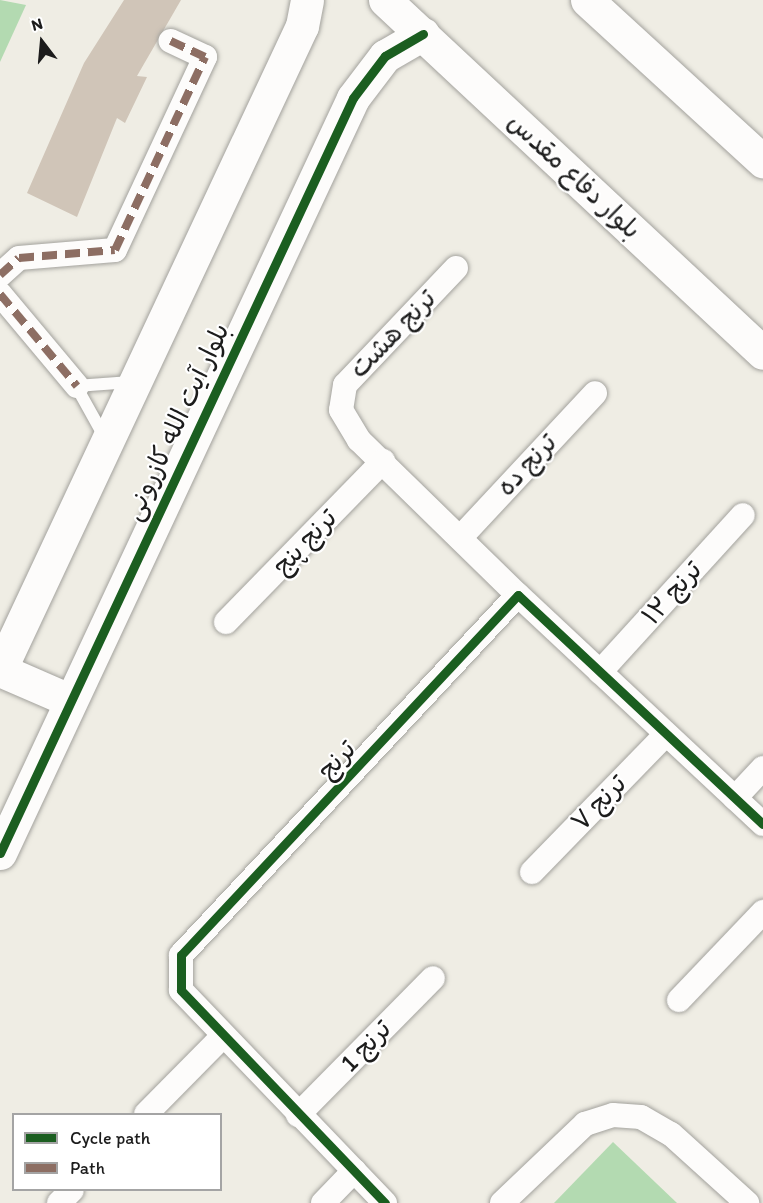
<!DOCTYPE html>
<meta charset="utf-8">
<style>
body{margin:0}
#map{position:relative;width:763px;height:1203px;overflow:hidden;background:#efede4;font-family:Itim,"Playpen Sans Arabic",sans-serif}
div>[style]{position:absolute}
.green>*{inset:0;background:#b3dab1}
.building>*{inset:0;background:#d0c5b8}
.roads{filter:drop-shadow(0 0 2px #a3a29d) drop-shadow(0 0 2px #a3a29d)}
.lane>*{height:12px;margin:-6px;padding:0 6px;transform-origin:6px;border-radius:6px;background:#fdfcfb}
.street>*{height:24px;margin:-12px;padding:0 12px;transform-origin:12px;border-radius:12px;background:#fdfcfb}
.secondary>*{height:33px;margin:-16.5px;padding:0 16.5px;transform-origin:16.5px;border-radius:16.5px;background:#fdfcfb}
.quiet>*{height:8px;margin-top:-4px;transform-origin:0;background:repeating-linear-gradient(90deg,#8d6e63 0 15px,transparent 0 23px)}
.cycleway>*{height:9px;margin:-4.5px;padding:0 4.5px;transform-origin:4.5px;border-radius:4.5px;background:#1b5e20}
span{translate:-50% -50%;white-space:nowrap;text-align:center;line-height:1.15;-webkit-text-stroke:4.5px #fff;paint-order:stroke}
.street-label{font-size:26px;color:#1c1c1c}
.legend{position:absolute;left:12px;top:1113px;width:210px;height:78px;box-sizing:border-box;background:#fff;border:2px solid #a4a4a4;margin:0;padding:8px 10px;list-style:none;font-size:18px;color:#1c1c1c}
.legend li{display:flex;align-items:center;gap:12px;height:30px}
.legend b{width:30px;border:2px solid #a4a4a4}
.north{position:absolute;left:12px;top:12px;width:60px;height:60px;-webkit-text-stroke:4px #fff;paint-order:stroke;rotate:344deg;font-size:16px;font-weight:700;line-height:24px;text-align:center;color:#1c1c1c}
.north::after{content:'';display:block;margin:auto;width:21px;height:27px;background:#1c1c1c;clip-path:polygon(50% 0,100% 100%,50% 72%,0 100%)}
</style>
<div id="map">
<div class="green">
<i style="clip-path:polygon(0 0,26px 5px,0 62px)"></i>
<i style="clip-path:polygon(613px 1142px,677px 1203px,554px 1203px)"></i>
</div>
<div class="building">
<i style="clip-path:polygon(124px 0,181px 0,137px 76px,147px 77px,125px 123px,117px 118px,77px 217px,27px 193px,84px 63px)"></i>
</div>
<div class="roads">
<div class="lane">
<i style="left:105px;top:438px;width:60px;rotate:-119.1deg"></i>
<i style="left:76px;top:386px;width:55px;rotate:-4.2deg"></i>
</div>
<div class="street">
<i style="left:456px;top:268px;width:161px;rotate:133.5deg"></i>
<i style="left:345px;top:385px;width:25px;rotate:99deg"></i>
<i style="left:341px;top:410px;width:35px;rotate:59deg"></i>
<i style="left:359px;top:440px;width:222px;rotate:44.3deg"></i>
<i style="left:0;top:275px;width:25px;rotate:-42deg"></i>
<i style="left:19px;top:258px;width:96px;rotate:-4.8deg"></i>
<i style="left:115px;top:250px;width:213px;rotate:-65deg"></i>
<i style="left:205px;top:57px;width:38px;rotate:-155deg"></i>
<i style="left:0;top:294px;width:120px;rotate:50.1deg"></i>
<i style="left:460px;top:538px;width:198px;rotate:-47deg"></i>
<i style="left:226px;top:622px;width:225px;rotate:-45.7deg"></i>
<i style="left:600px;top:672px;width:212px;rotate:-47.7deg"></i>
<i style="left:735px;top:798px;width:41px;rotate:-47deg"></i>
<i style="left:532px;top:872px;width:192px;rotate:-45.8deg"></i>
<i style="left:679px;top:1000px;width:122px;rotate:-46.3deg"></i>
<i style="left:146px;top:1114px;width:108px;rotate:-45.4deg"></i>
<i style="left:298px;top:1115px;width:192px;rotate:-45.4deg"></i>
<i style="left:59px;top:1203px;width:18px;rotate:-45deg"></i>
<i style="left:323px;top:1203px;width:45px;rotate:-45.9deg"></i>
<i style="left:385px;top:1203px;width:295px;rotate:-133.8deg"></i>
<i style="left:181px;top:990px;width:35px;rotate:-90deg"></i>
<i style="left:181px;top:955px;width:493px;rotate:-46.9deg"></i>
<i style="left:518px;top:595px;width:335px;rotate:43.1deg"></i>
<i style="left:502px;top:1203px;width:115px;rotate:-43.6deg"></i>
<i style="left:585px;top:1124px;width:29px;rotate:-18deg"></i>
<i style="left:613px;top:1115px;width:28px;rotate:4deg"></i>
<i style="left:641px;top:1117px;width:34px;rotate:30deg"></i>
<i style="left:671px;top:1134px;width:103px;rotate:42.2deg"></i>
</div>
<div class="secondary">
<i style="left:385px;top:0;width:517px;rotate:43.04deg"></i>
<i style="left:587px;top:0;width:239px;rotate:42.5deg"></i>
<i style="left:0;top:670px;width:711px;rotate:-64.88deg"></i>
<i style="left:302px;top:26px;width:26px;rotate:-79deg"></i>
<i style="left:0;top:670px;width:75px;rotate:23.5deg"></i>
<i style="left:0;top:853px;width:833px;rotate:-64.94deg"></i>
<i style="left:353px;top:98px;width:53px;rotate:-52.7deg"></i>
<i style="left:385px;top:56px;width:44px;rotate:-30.1deg"></i>
</div>
</div>
<div class="quiet">
<i style="left:0;top:275px;width:25px;rotate:-42deg"></i>
<i style="left:19px;top:258px;width:96px;rotate:-4.8deg"></i>
<i style="left:115px;top:250px;width:213px;rotate:-65deg"></i>
<i style="left:205px;top:57px;width:38px;rotate:-155deg"></i>
<i style="left:0;top:294px;width:120px;rotate:50.1deg"></i>
</div>
<div class="cycleway">
<i style="left:0;top:853px;width:833px;rotate:-64.94deg"></i>
<i style="left:353px;top:98px;width:53px;rotate:-52.7deg"></i>
<i style="left:385px;top:56px;width:44px;rotate:-30.1deg"></i>
<i style="left:385px;top:1203px;width:295px;rotate:-133.8deg"></i>
<i style="left:181px;top:990px;width:35px;rotate:-90deg"></i>
<i style="left:181px;top:955px;width:493px;rotate:-46.9deg"></i>
<i style="left:518px;top:595px;width:335px;rotate:43.1deg"></i>
</div>
<div class="street-label">
<span style="left:574px;top:176px;rotate:43deg">بلوار دفاع مقدس</span>
<span style="left:393px;top:334px;rotate:-46deg">ترنج هشت</span>
<span style="left:177px;top:422px;rotate:-65deg">بلوار آیت الله کازرونی</span>
<span style="left:527px;top:465px;rotate:-47deg">ترنج ده</span>
<span style="left:305px;top:542px;rotate:-46deg">ترنج پنج</span>
<span style="left:672px;top:593px;rotate:-48deg">ترنج ۱۲</span>
<span style="left:337px;top:760px;rotate:-47deg">ترنج</span>
<span style="left:599px;top:803px;rotate:-46deg">ترنج ۷</span>
<span style="left:366px;top:1046px;rotate:-46deg">ترنج 1</span>
</div>
<ul class="legend">
<li><b style="height:8px;background:#1b5e20"></b>Cycle path</li>
<li><b style="height:8px;background:#8d6e63"></b>Path</li>
</ul>
<div class="north">N</div>
</div>
